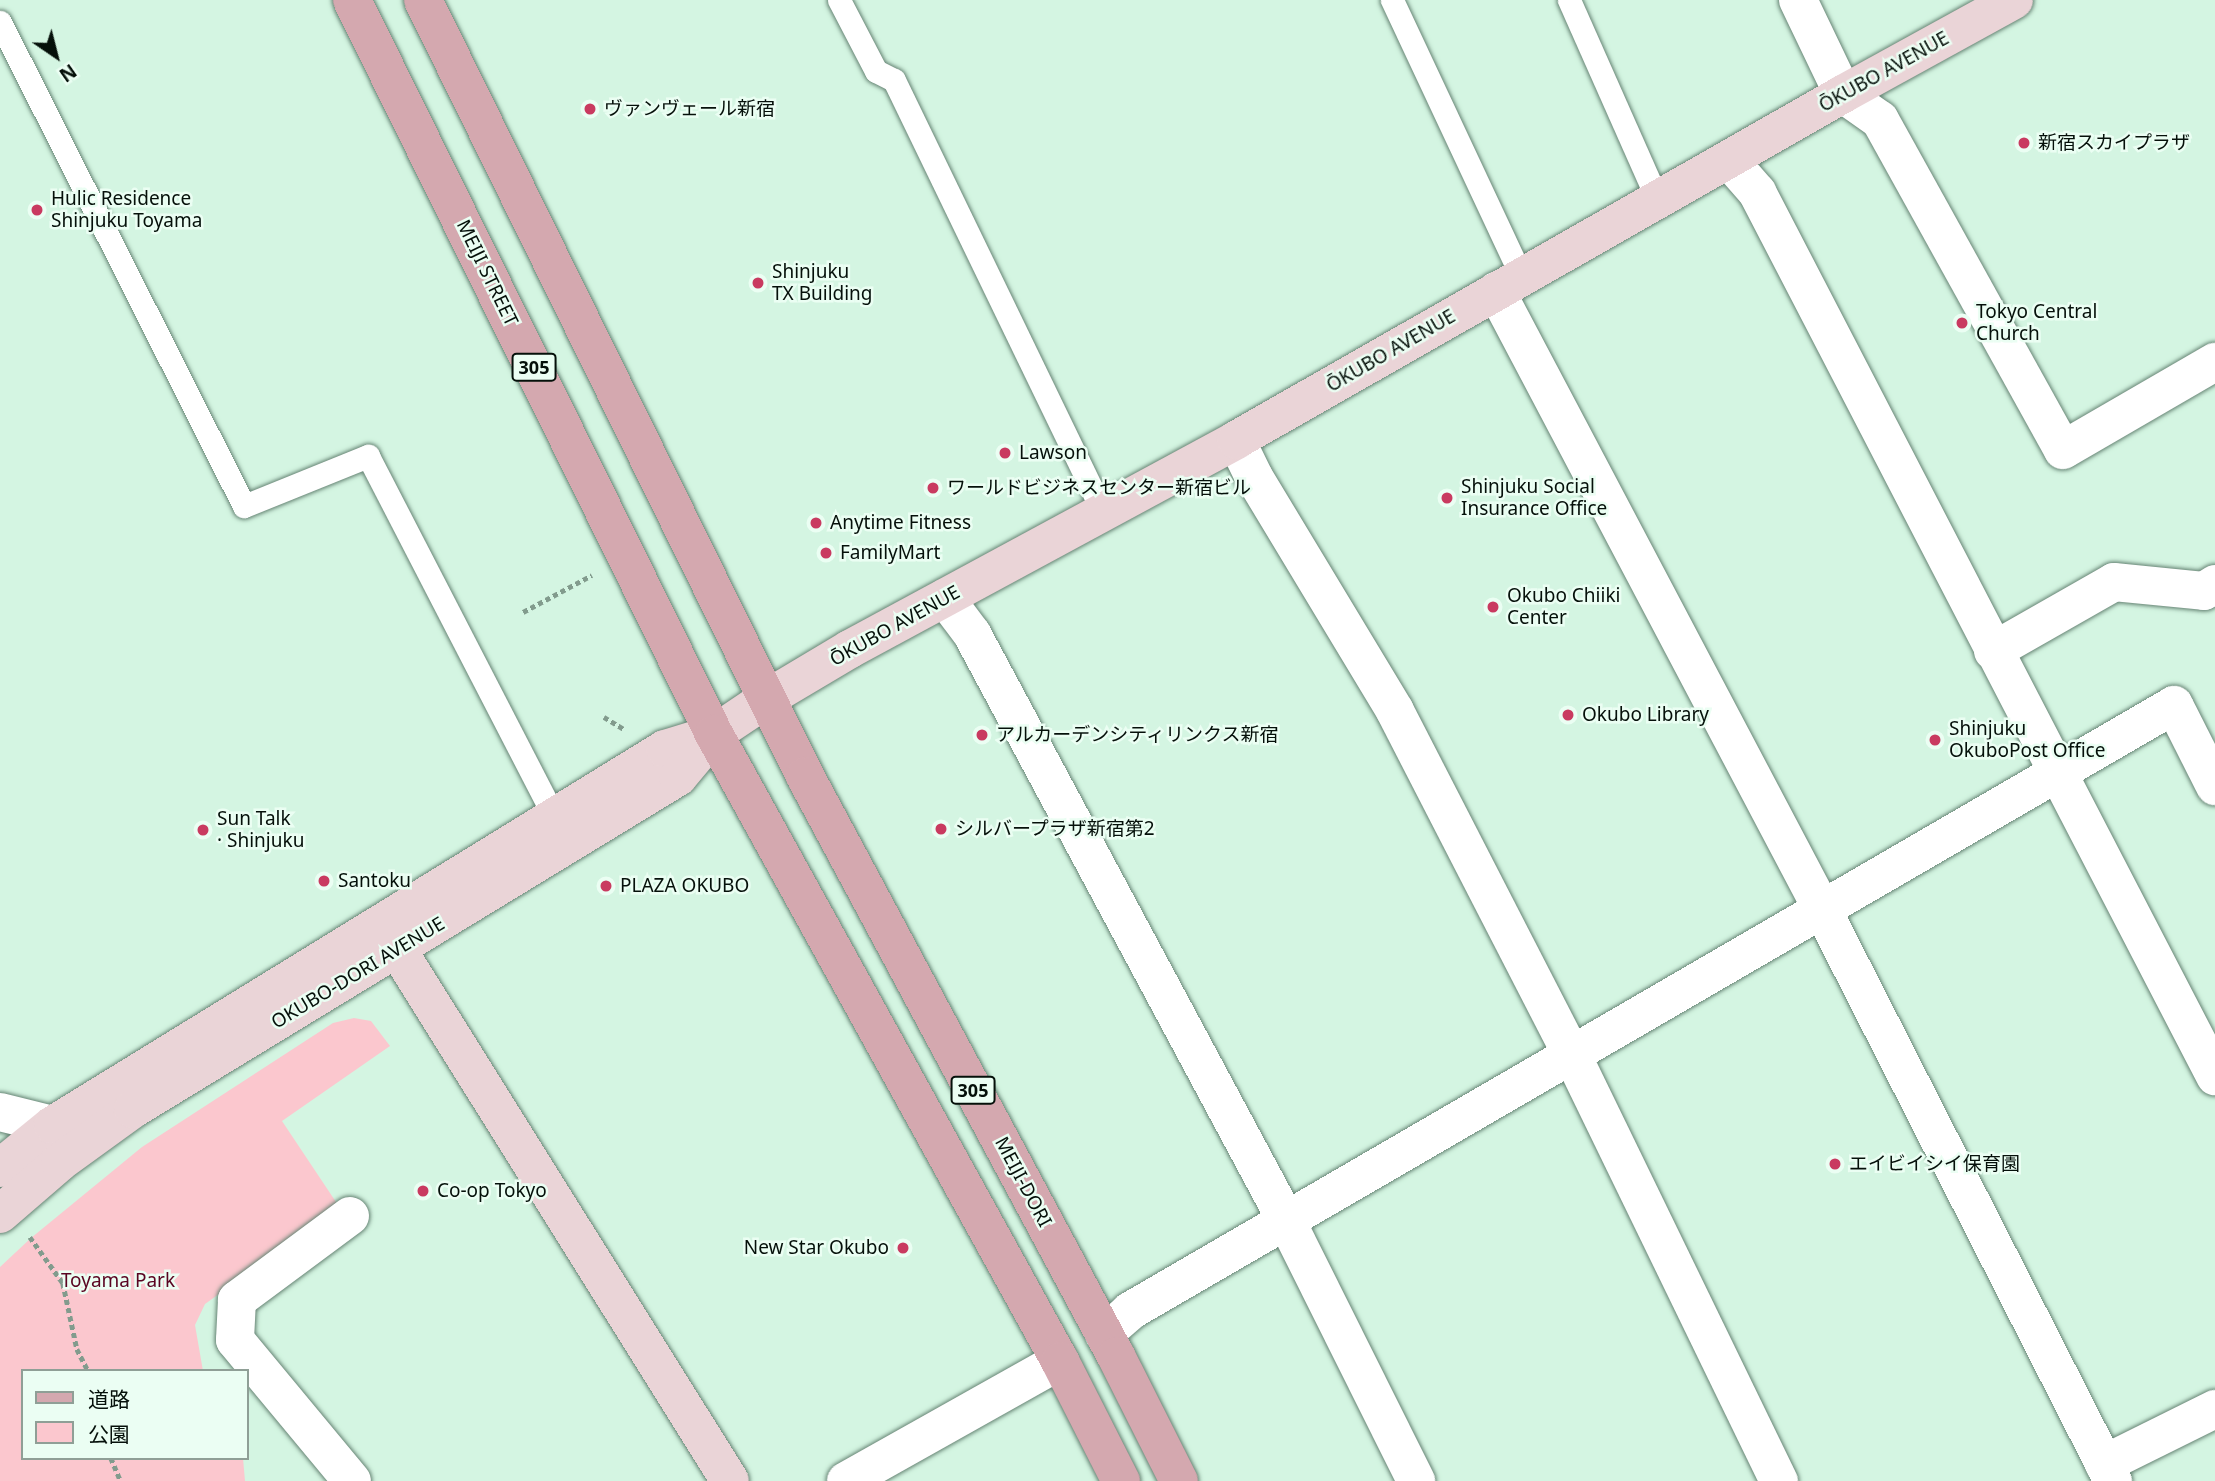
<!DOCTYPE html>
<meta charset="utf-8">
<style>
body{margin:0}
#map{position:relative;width:2215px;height:1481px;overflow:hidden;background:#d4f5e2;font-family:"Noto Sans","Noto Sans JP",sans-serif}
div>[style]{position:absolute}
.green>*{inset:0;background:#fbc7ce}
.path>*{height:4.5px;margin-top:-2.25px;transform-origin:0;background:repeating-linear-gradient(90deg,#829b8d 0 5px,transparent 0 8.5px)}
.roads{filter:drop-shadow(0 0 2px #668474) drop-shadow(0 0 2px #668474)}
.lane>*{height:23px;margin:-11.5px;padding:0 11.5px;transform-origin:11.5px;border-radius:11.5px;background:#fff}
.street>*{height:38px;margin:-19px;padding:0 19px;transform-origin:19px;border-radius:19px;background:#fff}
.secondary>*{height:38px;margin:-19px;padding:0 19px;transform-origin:19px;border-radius:19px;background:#ead4d7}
.primary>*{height:38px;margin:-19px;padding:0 19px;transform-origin:19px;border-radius:19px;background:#d4a8af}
.dots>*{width:19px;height:19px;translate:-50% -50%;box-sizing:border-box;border:4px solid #ebfef3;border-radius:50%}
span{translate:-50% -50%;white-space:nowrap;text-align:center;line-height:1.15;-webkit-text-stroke:5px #ebfef3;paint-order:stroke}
.shield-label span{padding:2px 5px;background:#ebfef3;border:2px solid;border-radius:5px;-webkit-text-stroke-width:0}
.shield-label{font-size:18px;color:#05100a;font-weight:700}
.street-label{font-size:19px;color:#05100a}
.poi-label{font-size:19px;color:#05100a}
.left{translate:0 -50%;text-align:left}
.right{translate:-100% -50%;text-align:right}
.park-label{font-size:19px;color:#5a0421}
.legend{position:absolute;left:21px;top:1369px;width:228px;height:91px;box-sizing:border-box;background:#ebfef3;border:2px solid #8f9f96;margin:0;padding:9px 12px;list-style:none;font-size:21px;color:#05100a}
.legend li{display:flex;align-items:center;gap:14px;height:35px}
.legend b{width:35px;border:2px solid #8f9f96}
.north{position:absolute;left:21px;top:21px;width:70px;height:70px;-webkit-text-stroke:5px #ebfef3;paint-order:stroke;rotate:145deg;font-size:19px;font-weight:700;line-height:28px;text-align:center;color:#05100a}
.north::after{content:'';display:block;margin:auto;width:24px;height:32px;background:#05100a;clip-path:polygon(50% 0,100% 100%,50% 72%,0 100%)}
</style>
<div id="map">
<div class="green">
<i style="clip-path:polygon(354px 1018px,371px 1021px,390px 1046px,282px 1121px,340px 1208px,205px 1304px,195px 1325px,203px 1371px,23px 1371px,23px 1458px,243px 1458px,245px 1481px,0 1481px,0 1267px,31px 1238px,142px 1147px,333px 1023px)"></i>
</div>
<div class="path">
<i style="left:523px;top:612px;width:78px;rotate:-28.2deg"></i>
<i style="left:604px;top:717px;width:23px;rotate:31deg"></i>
<i style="left:30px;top:1237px;width:57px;rotate:54.3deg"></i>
<i style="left:63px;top:1283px;width:67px;rotate:78deg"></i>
<i style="left:77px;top:1349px;width:25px;rotate:63deg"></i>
<i style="left:111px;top:1458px;width:25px;rotate:67deg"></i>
</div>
<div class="roads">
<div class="lane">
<i style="left:839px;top:0;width:80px;rotate:62.5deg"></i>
<i style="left:876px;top:71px;width:20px;rotate:27deg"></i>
<i style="left:894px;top:80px;width:479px;rotate:64.2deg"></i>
<i style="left:1392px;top:0;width:306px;rotate:64.9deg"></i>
<i style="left:1569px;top:0;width:218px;rotate:66.1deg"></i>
<i style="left:0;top:22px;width:542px;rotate:63.25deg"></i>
<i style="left:244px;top:506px;width:134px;rotate:-22deg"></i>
<i style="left:368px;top:456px;width:406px;rotate:62.7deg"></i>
</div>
<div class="street">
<i style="left:1798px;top:0;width:104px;rotate:64.4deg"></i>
<i style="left:1843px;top:94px;width:45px;rotate:35.1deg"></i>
<i style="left:1880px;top:120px;width:377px;rotate:61deg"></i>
<i style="left:2063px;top:450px;width:176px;rotate:-30.1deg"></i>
<i style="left:1729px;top:160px;width:43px;rotate:48.8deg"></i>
<i style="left:1757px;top:192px;width:996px;rotate:62.61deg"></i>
<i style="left:1496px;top:291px;width:699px;rotate:62.19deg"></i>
<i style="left:1822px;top:909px;width:642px;rotate:63.04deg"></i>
<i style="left:1236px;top:440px;width:41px;rotate:64.1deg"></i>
<i style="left:1254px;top:477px;width:273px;rotate:58.9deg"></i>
<i style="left:1395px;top:711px;width:387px;rotate:62.8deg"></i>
<i style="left:1572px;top:1055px;width:474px;rotate:64.1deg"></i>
<i style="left:945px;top:598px;width:45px;rotate:53.1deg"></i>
<i style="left:972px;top:634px;width:665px;rotate:61.82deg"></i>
<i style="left:1286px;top:1220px;width:292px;rotate:63.5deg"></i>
<i style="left:1993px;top:651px;width:139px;rotate:-29.7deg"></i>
<i style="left:2114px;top:582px;width:90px;rotate:5.7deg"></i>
<i style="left:2204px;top:591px;width:13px;rotate:-32deg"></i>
<i style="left:0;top:1112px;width:55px;rotate:13.8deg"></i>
<i style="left:350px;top:1216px;width:141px;rotate:143.4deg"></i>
<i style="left:237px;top:1300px;width:40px;rotate:92.9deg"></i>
<i style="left:235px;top:1340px;width:183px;rotate:50.3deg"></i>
<i style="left:1104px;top:1334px;width:35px;rotate:-41deg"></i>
<i style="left:1130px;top:1311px;width:1207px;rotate:-30.13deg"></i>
<i style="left:2174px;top:705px;width:91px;rotate:63.2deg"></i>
<i style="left:2104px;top:1464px;width:124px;rotate:-26.4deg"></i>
<i style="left:846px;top:1481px;width:245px;rotate:-29.3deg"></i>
</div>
<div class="secondary">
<i style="left:384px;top:928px;width:652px;rotate:57.97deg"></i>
<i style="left:0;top:1168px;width:68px;rotate:-39.1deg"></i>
<i style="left:53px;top:1125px;width:718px;rotate:-31.57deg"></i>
<i style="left:665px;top:749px;width:51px;rotate:-17deg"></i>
<i style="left:0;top:1214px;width:79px;rotate:-40.9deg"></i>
<i style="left:60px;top:1162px;width:90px;rotate:-36deg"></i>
<i style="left:133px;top:1109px;width:638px;rotate:-31.35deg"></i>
<i style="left:678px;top:777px;width:56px;rotate:-50.1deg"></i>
<i style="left:714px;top:734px;width:63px;rotate:-33.9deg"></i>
<i style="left:766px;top:699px;width:98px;rotate:-30.8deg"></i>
<i style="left:850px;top:649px;width:439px;rotate:-28.4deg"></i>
<i style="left:1236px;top:440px;width:699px;rotate:-29.68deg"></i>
<i style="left:1843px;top:94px;width:195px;rotate:-28.8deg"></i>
</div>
<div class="primary">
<i style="left:352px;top:0;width:818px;rotate:63.75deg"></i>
<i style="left:714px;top:734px;width:716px;rotate:61.11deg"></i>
<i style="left:1060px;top:1361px;width:135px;rotate:63.1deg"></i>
<i style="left:423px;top:0;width:865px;rotate:63.79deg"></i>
<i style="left:805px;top:776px;width:658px;rotate:61.8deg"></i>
<i style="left:1116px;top:1356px;width:140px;rotate:63.3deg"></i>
</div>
</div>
<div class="dots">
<i style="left:590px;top:109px;background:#c93a60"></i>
<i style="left:2024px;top:143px;background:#c93a60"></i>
<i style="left:37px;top:210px;background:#c93a60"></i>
<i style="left:758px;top:283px;background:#c93a60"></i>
<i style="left:1962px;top:323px;background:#c93a60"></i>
<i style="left:1005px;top:453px;background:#c93a60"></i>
<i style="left:933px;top:488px;background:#c93a60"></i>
<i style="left:1447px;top:498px;background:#c93a60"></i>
<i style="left:816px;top:523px;background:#c93a60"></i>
<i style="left:826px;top:553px;background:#c93a60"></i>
<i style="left:1493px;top:607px;background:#c93a60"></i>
<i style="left:1568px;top:715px;background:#c93a60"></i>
<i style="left:982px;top:735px;background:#c93a60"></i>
<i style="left:1935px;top:740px;background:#c93a60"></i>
<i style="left:941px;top:829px;background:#c93a60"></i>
<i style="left:203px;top:830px;background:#c93a60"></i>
<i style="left:324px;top:881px;background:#c93a60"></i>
<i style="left:606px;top:886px;background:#c93a60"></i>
<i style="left:1835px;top:1164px;background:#c93a60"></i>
<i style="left:423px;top:1191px;background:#c93a60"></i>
<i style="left:903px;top:1248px;background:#c93a60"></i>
</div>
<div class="shield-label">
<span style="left:534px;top:367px">305</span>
<span style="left:973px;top:1090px">305</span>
</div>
<div class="street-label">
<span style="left:1884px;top:72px;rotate:-29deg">ŌKUBO AVENUE</span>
<span style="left:487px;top:273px;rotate:64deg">MEIJI STREET</span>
<span style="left:1391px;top:351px;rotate:-30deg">ŌKUBO AVENUE</span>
<span style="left:895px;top:626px;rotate:-29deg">ŌKUBO AVENUE</span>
<span style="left:358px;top:973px;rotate:-31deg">OKUBO-DORI AVENUE</span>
<span style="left:1023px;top:1182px;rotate:62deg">MEIJI-DORI</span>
</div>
<div class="poi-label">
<span class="left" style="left:604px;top:109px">ヴァンヴェール新宿</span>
<span class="left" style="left:2038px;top:143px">新宿スカイプラザ</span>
<span class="left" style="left:51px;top:210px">Hulic Residence<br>Shinjuku Toyama</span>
<span class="left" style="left:772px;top:283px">Shinjuku<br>TX Building</span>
<span class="left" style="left:1976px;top:323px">Tokyo Central<br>Church</span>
<span class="left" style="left:1019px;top:453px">Lawson</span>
<span class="left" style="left:1461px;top:498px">Shinjuku Social<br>Insurance Office</span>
<span class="left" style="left:947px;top:488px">ワールドビジネスセンター新宿ビル</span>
<span class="left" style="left:830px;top:523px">Anytime Fitness</span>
<span class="left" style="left:840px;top:553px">FamilyMart</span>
<span class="left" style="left:1507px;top:607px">Okubo Chiiki<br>Center</span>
<span class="left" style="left:1582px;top:715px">Okubo Library</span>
<span class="left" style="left:1949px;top:740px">Shinjuku<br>OkuboPost Office</span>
<span class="left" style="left:996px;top:735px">アルカーデンシティリンクス新宿</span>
<span class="left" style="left:217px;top:830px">Sun Talk<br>· Shinjuku</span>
<span class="left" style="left:955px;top:829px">シルバープラザ新宿第2</span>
<span class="left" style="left:338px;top:881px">Santoku</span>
<span class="left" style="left:620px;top:886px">PLAZA OKUBO</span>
<span class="left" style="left:1849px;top:1164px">エイビイシイ保育園</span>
<span class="left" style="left:437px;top:1191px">Co-op Tokyo</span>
<span class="right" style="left:889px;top:1248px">New Star Okubo</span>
</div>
<div class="park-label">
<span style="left:118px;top:1281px">Toyama Park</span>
</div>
<ul class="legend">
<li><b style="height:9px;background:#d4a8af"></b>道路</li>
<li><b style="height:19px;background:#fbc7ce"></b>公園</li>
</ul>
<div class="north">N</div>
</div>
